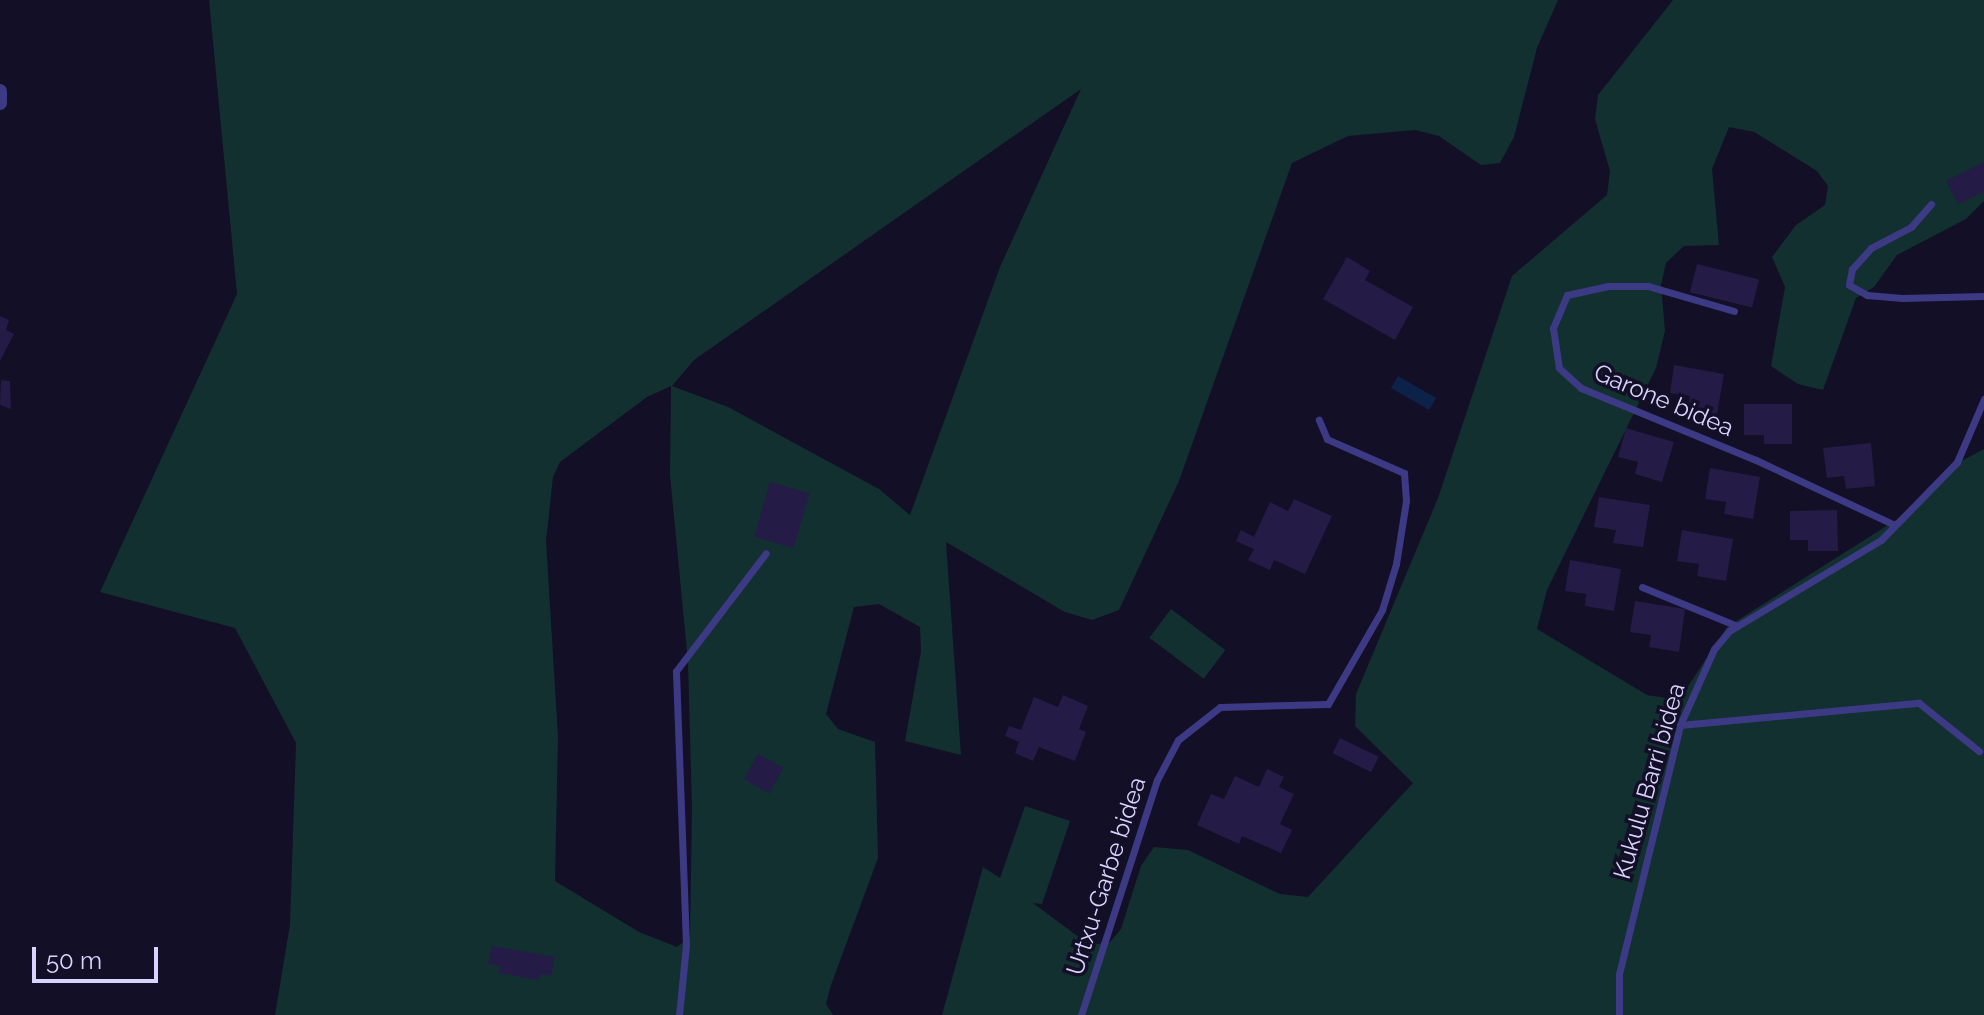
<!DOCTYPE html>
<style>
body{margin:0}
#map{position:relative;width:1984px;height:1015px;overflow:hidden;background:#130f26;font-family:Raleway,sans-serif}
div>[style]{position:absolute}
.green>*{inset:0;background:#12302f;transform-origin:0 0}
.water>*{inset:0;background:#0c2248;transform-origin:0 0}
.building>*{inset:0;background:#241b47;transform-origin:0 0}
.lane>*{height:7px;margin:-3.5px;padding:0 3.5px;transform-origin:3.5px;border-radius:3.5px;background:#3d3a85}
.street>*{height:14px;margin:-7px;padding:0 7px;transform-origin:7px;border-radius:7px;background:#3d3a85}
span{translate:-50% -50%;white-space:nowrap;text-align:center;line-height:1.15;-webkit-text-stroke:7px #130f26;paint-order:stroke}
.street-label{font-size:24px;color:#d9d4ff}
.scale{position:absolute;left:32px;top:947px;width:126px;height:36px;box-sizing:border-box;border:4px solid #d9d4ff;border-top:0;padding-left:10px;font-size:24px;line-height:28px;white-space:nowrap;color:#d9d4ff;-webkit-text-stroke:6px #130f26;paint-order:stroke}
</style>
<div id="map">
<div class="green">
<i style="clip-path:polygon(evenodd,209px 0,1558px 0,1537px 48px,1514px 137px,1500px 163px,1481px 165px,1439px 136px,1415px 130px,1348px 136px,1292px 163px,1179px 481px,1119px 610px,1092px 620px,1065px 612px,946px 542px,961px 755px,905px 741px,921px 651px,920px 627px,879px 604px,854px 607px,826px 714px,838px 729px,875px 742px,878px 858px,831px 985px,826px 1004px,833px 1015px,275px 1015px,290px 924px,296px 743px,235px 628px,100px 592px,237px 294px,209px 0,1081px 89px,1000px 267px,910px 515px,879px 489px,728px 407px,672px 386px,694px 360px,1081px 89px,209px 0,671px 386px,670px 475px,688px 662px,692px 808px,690px 937px,677px 947px,639px 932px,555px 881px,558px 736px,546px 541px,553px 477px,560px 462px,647px 397px,671px 386px)"></i>
<i style="clip-path:polygon(1673px 0,1984px 0,1984px 201px,1966px 219px,1897px 255px,1874px 287px,1856px 298px,1823px 390px,1798px 384px,1771px 366px,1785px 287px,1772px 257px,1796px 225px,1825px 205px,1828px 186px,1817px 171px,1754px 132px,1729px 127px,1712px 169px,1719px 245px,1684px 246px,1666px 263px,1661px 285px,1665px 331px,1656px 368px,1547px 590px,1537px 629px,1647px 695px,1679px 700px,1727px 627px,1899px 518px,1948px 468px,1984px 449px,1984px 1015px,942px 1015px,983px 867px,1000px 878px,1025px 806px,1070px 821px,1042px 904px,1033px 903px,1076px 935px,1097px 944px,1110px 942px,1121px 929px,1141px 866px,1154px 847px,1188px 850px,1280px 894px,1308px 897px,1413px 783px,1355px 726px,1356px 694px,1438px 498px,1512px 276px,1607px 195px,1610px 171px,1595px 119px,1598px 95px)"></i>
<i style="left:1171px;top:609px;width:68px;height:36px;rotate:37deg"></i>
</div>
<div class="water">
<i style="left:1398px;top:376px;width:44px;height:14px;rotate:30deg"></i>
</div>
<div class="building">
<i style="clip-path:polygon(1984px 162px,1984px 192px,1958px 204px,1946px 181px)"></i>
<i style="clip-path:polygon(1347px 257px,1370px 271px,1365px 280px,1413px 307px,1395px 340px,1323px 299px)"></i>
<i style="left:1697px;top:264px;width:64px;height:29px;rotate:14deg"></i>
<i style="clip-path:polygon(0 316px,9px 320px,6px 330px,14px 334px,0 361px)"></i>
<i style="clip-path:polygon(1674px 365px,1724px 374px,1717px 414px,1688px 410px,1690px 396px,1670px 393px)"></i>
<i style="clip-path:polygon(1px 380px,10px 381px,11px 409px,0 405px)"></i>
<i style="clip-path:polygon(1744px 404px,1792px 404px,1792px 444px,1764px 444px,1764px 435px,1744px 435px)"></i>
<i style="clip-path:polygon(1626px 428px,1674px 442px,1662px 482px,1635px 474px,1638px 462px,1618px 457px)"></i>
<i style="clip-path:polygon(1871px 443px,1875px 486px,1846px 489px,1844px 476px,1827px 478px,1823px 448px)"></i>
<i style="clip-path:polygon(1710px 468px,1760px 477px,1753px 519px,1724px 514px,1726px 502px,1705px 499px)"></i>
<i style="left:770px;top:482px;width:41px;height:57px;rotate:16deg"></i>
<i style="clip-path:polygon(1599px 497px,1650px 505px,1643px 547px,1613px 543px,1616px 530px,1594px 527px)"></i>
<i style="clip-path:polygon(1294px 499px,1332px 516px,1305px 574px,1274px 560px,1270px 570px,1248px 560px,1254px 549px,1236px 541px,1241px 530px,1254px 537px,1270px 502px,1288px 511px)"></i>
<i style="clip-path:polygon(1837px 510px,1838px 551px,1808px 551px,1808px 540px,1790px 540px,1790px 511px)"></i>
<i style="clip-path:polygon(1682px 530px,1733px 539px,1726px 581px,1697px 576px,1699px 564px,1677px 561px)"></i>
<i style="clip-path:polygon(1570px 560px,1621px 569px,1614px 611px,1585px 606px,1586px 594px,1565px 591px)"></i>
<i style="clip-path:polygon(1635px 601px,1685px 609px,1679px 652px,1649px 647px,1651px 635px,1630px 632px)"></i>
<i style="clip-path:polygon(1063px 695px,1088px 706px,1079px 729px,1086px 732px,1075px 761px,1039px 747px,1033px 761px,1015px 753px,1019px 742px,1005px 736px,1009px 726px,1021px 730px,1034px 697px,1058px 707px)"></i>
<i style="left:1340px;top:738px;width:43px;height:17px;rotate:26deg"></i>
<i style="left:758px;top:754px;width:29px;height:29px;rotate:29deg"></i>
<i style="clip-path:polygon(1267px 769px,1284px 777px,1279px 787px,1294px 794px,1280px 824px,1292px 830px,1281px 853px,1242px 836px,1239px 844px,1197px 825px,1211px 794px,1224px 799px,1235px 776px,1259px 787px)"></i>
<i style="clip-path:polygon(492px 946px,555px 957px,551px 976px,540px 974px,539px 980px,498px 973px,500px 966px,488px 964px)"></i>
</div>
<div class="lane">
<i style="left:1931px;top:204px;width:30px;rotate:131deg"></i>
<i style="left:1911px;top:227px;width:45px;rotate:152.3deg"></i>
<i style="left:1871px;top:248px;width:28px;rotate:132deg"></i>
<i style="left:1852px;top:269px;width:16px;rotate:101deg"></i>
<i style="left:1849px;top:285px;width:21px;rotate:29deg"></i>
<i style="left:1867px;top:295px;width:35px;rotate:5deg"></i>
<i style="left:1902px;top:298px;width:82px;rotate:-1.4deg"></i>
<i style="left:1734px;top:311px;width:90px;rotate:-163.8deg"></i>
<i style="left:1648px;top:286px;width:40px;rotate:180deg"></i>
<i style="left:1608px;top:286px;width:42px;rotate:167.6deg"></i>
<i style="left:1567px;top:295px;width:36px;rotate:113deg"></i>
<i style="left:1553px;top:328px;width:40px;rotate:81.5deg"></i>
<i style="left:1559px;top:368px;width:30px;rotate:42deg"></i>
<i style="left:1581px;top:388px;width:189px;rotate:22.4deg"></i>
<i style="left:1756px;top:460px;width:153px;rotate:25.1deg"></i>
<i style="left:1642px;top:587px;width:103px;rotate:22.3deg"></i>
<i style="left:1680px;top:725px;width:240px;rotate:-5.3deg"></i>
<i style="left:1919px;top:703px;width:77px;rotate:38.7deg"></i>
<i style="left:679px;top:1015px;width:70px;rotate:-84.3deg"></i>
<i style="left:686px;top:945px;width:274px;rotate:-92.1deg"></i>
<i style="left:676px;top:671px;width:148px;rotate:-52.7deg"></i>
<i style="left:1081px;top:1015px;width:247px;rotate:-72.1deg"></i>
<i style="left:1157px;top:780px;width:45px;rotate:-62.3deg"></i>
<i style="left:1178px;top:740px;width:53px;rotate:-38.2deg"></i>
<i style="left:1220px;top:707px;width:108px;rotate:-1.6deg"></i>
<i style="left:1328px;top:704px;width:108px;rotate:-60.1deg"></i>
<i style="left:1382px;top:610px;width:48px;rotate:-73.1deg"></i>
<i style="left:1396px;top:564px;width:64px;rotate:-81deg"></i>
<i style="left:1406px;top:501px;width:28px;rotate:-94deg"></i>
<i style="left:1404px;top:473px;width:84px;rotate:-156.2deg"></i>
<i style="left:1327px;top:439px;width:21px;rotate:-113deg"></i>
<i style="left:1619px;top:1015px;width:41px;rotate:-90deg"></i>
<i style="left:1619px;top:974px;width:256px;rotate:-76.2deg"></i>
<i style="left:1680px;top:725px;width:83px;rotate:-65.9deg"></i>
<i style="left:1714px;top:649px;width:23px;rotate:-50deg"></i>
<i style="left:1729px;top:631px;width:177px;rotate:-30.9deg"></i>
<i style="left:1881px;top:540px;width:109px;rotate:-45.7deg"></i>
<i style="left:1957px;top:462px;width:69px;rotate:-66.8deg"></i>
</div>
<div class="street">
<i style="left:0;top:91px;width:12px;rotate:90deg"></i>
</div>
<div class="street-label">
<span style="left:1664px;top:400px;rotate:23deg">Garone bidea</span>
<span style="left:1649px;top:781px;rotate:-74deg">Kukulu Barri bidea</span>
<span style="left:1106px;top:876px;rotate:-72deg">Urtxu-Garbe bidea</span>
</div>
<div class="scale">50 m</div>
</div>
